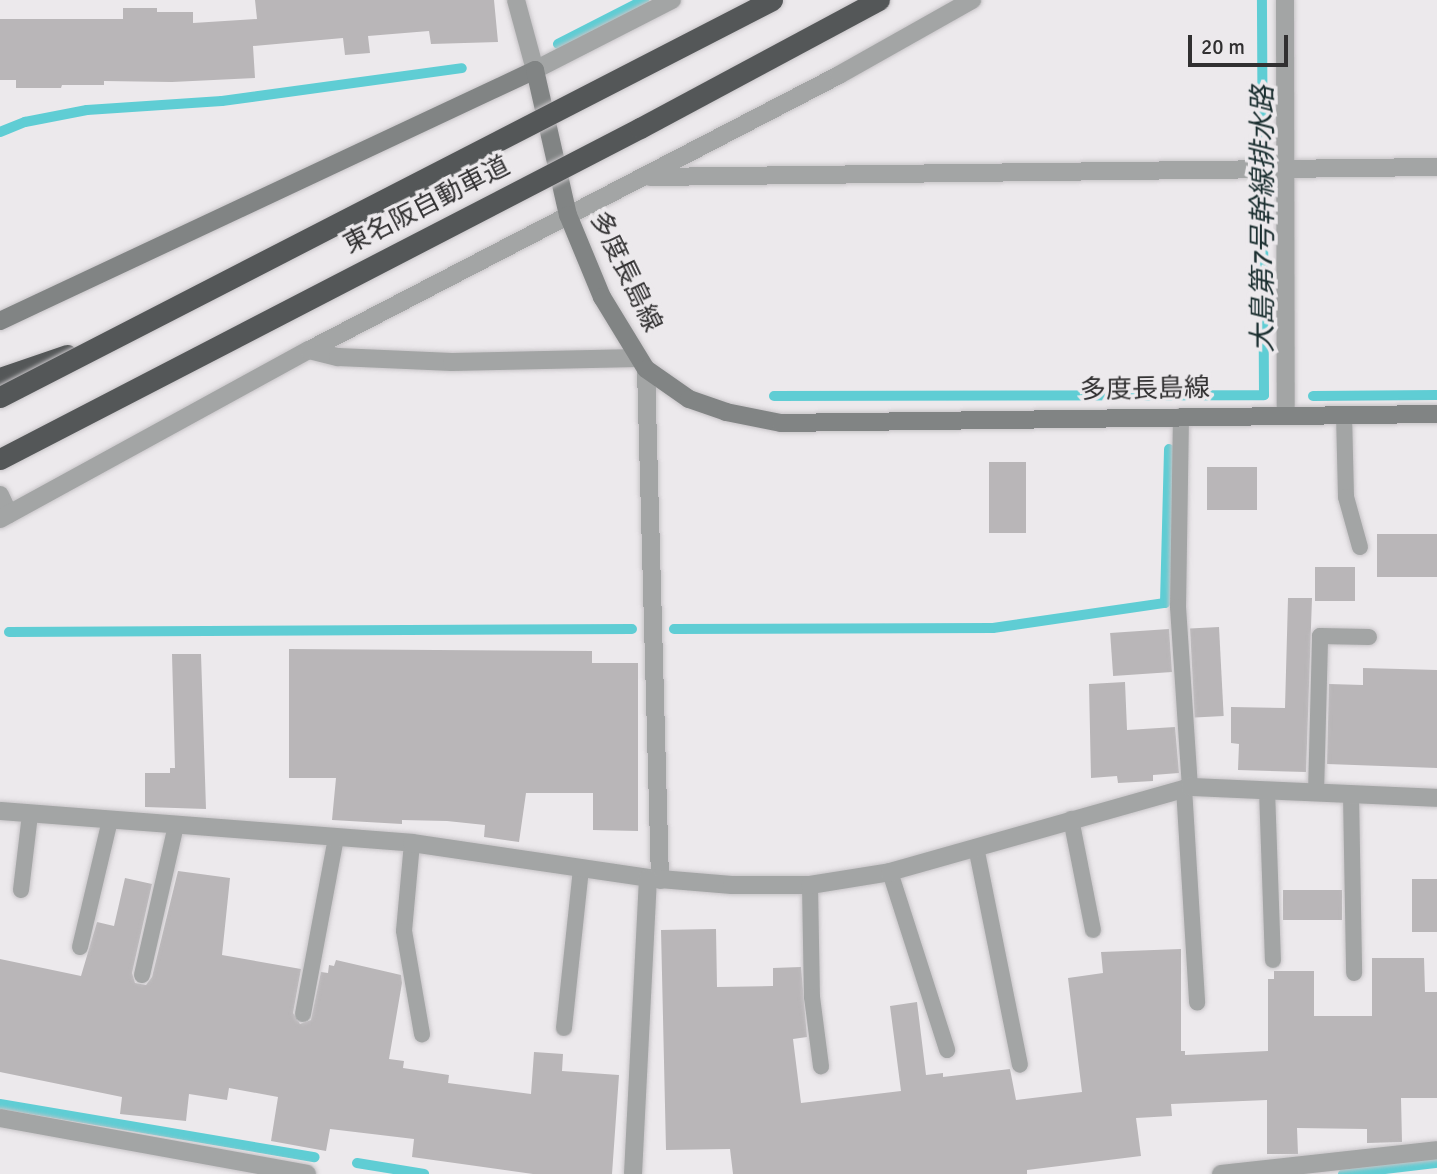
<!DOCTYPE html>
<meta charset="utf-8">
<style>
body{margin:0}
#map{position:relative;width:1437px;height:1174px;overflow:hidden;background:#ece9ec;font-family:Signika,"Noto Sans JP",sans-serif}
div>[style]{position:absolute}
.stream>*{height:10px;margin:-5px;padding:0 5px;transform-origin:5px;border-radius:5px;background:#5fcdd4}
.building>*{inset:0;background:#b9b6b8;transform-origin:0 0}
.roads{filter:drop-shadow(0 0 2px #c7c4c7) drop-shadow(0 0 2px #c7c4c7)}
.service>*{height:16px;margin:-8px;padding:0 8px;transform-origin:8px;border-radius:8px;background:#a3a5a5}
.minor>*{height:18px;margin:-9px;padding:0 9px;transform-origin:9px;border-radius:9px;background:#a3a5a5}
.tertiary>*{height:18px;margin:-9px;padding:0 9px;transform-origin:9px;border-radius:9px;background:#a3a5a5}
.secondary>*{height:18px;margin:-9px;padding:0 9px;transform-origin:9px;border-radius:9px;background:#818484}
.motorway>*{height:21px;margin:-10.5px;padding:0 10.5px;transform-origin:10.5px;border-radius:10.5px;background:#545758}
.bridges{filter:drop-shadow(0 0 2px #c7c4c7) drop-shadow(0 0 2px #c7c4c7)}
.motorway-bridge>*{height:21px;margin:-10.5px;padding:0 10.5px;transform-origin:10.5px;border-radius:10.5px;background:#545758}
span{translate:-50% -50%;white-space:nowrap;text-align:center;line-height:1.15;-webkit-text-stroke:7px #ece9ec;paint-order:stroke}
.street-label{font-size:26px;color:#313031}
.water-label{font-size:28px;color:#1a2e2f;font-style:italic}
.scale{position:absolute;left:1188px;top:35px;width:100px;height:32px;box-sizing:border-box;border:4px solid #313031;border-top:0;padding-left:9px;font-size:21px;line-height:24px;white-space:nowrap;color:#313031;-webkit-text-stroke:5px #ece9ec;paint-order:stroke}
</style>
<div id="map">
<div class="stream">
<i style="left:558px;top:44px;width:97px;rotate:-27.1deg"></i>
<i style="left:0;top:132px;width:27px;rotate:-22deg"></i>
<i style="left:25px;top:122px;width:63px;rotate:-11deg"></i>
<i style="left:87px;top:110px;width:135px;rotate:-3.8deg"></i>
<i style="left:222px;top:101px;width:242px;rotate:-7.8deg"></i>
<i style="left:774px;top:396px;width:490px;rotate:-0.1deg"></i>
<i style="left:1264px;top:395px;width:395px;rotate:-90.3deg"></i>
<i style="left:1313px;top:396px;width:124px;rotate:-0.5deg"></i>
<i style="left:674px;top:629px;width:319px;rotate:-0.2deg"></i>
<i style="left:993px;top:628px;width:174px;rotate:-8.3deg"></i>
<i style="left:1165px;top:603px;width:154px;rotate:-88.5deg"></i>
<i style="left:9px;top:632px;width:623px;rotate:-0.28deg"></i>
<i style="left:0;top:1104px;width:319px;rotate:9.6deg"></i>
<i style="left:357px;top:1163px;width:68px;rotate:9.3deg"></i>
<i style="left:1343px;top:1174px;width:93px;rotate:-6.8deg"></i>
</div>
<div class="building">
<i style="clip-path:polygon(255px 0,494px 0,498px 42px,431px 44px,429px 31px,368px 36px,370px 53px,345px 55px,343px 38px,253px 46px,255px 78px,172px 82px,104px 81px,104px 85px,62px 85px,61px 88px,16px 88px,16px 80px,0 80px,0 19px,123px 19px,123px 8px,157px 8px,157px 12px,193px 12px,193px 23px,257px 19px)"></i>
<i style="left:989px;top:462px;width:37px;height:71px"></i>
<i style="left:1207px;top:467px;width:50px;height:43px"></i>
<i style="left:1437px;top:534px;width:43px;height:60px;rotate:90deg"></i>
<i style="left:1315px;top:567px;width:40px;height:34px"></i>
<i style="clip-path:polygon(1288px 598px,1312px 598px,1306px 772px,1238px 770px,1239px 744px,1231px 743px,1231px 707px,1285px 708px)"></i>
<i style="left:1219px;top:627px;width:89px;height:29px;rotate:87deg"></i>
<i style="left:1169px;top:629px;width:43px;height:59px;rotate:86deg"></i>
<i style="clip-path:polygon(289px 649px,592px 651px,592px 663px,638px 663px,638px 831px,593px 830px,593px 793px,526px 793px,519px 842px,484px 837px,485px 825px,447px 821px,402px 820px,402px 824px,332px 820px,336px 778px,289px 778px)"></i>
<i style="clip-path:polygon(172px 654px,201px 654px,206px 809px,145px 807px,145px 773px,170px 773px,170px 768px,175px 768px)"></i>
<i style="clip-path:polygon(1363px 668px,1437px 670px,1437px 768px,1327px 764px,1329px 684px,1363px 685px)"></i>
<i style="clip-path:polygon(1125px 682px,1127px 730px,1175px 727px,1179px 773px,1153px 775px,1153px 781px,1118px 783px,1117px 776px,1091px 778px,1089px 684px)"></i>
<i style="clip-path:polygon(178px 871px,230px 878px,222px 955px,301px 969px,293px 1013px,300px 1024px,311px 1020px,321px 972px,328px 973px,329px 965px,334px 966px,336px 960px,401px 975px,402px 983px,389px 1059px,404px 1061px,403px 1068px,449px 1075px,448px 1083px,531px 1094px,534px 1052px,563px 1054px,562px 1071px,619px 1075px,612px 1174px,533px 1174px,412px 1157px,414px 1139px,330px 1129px,326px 1151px,271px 1141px,278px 1097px,229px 1088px,227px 1100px,189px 1094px,186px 1121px,120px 1114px,122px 1097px,0 1072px,0 959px,81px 976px,97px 922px,114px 926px,125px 878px,152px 884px,132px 973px,135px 983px,146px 985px,152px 977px)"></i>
<i style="left:1412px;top:879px;width:25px;height:53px"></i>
<i style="left:1283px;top:890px;width:59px;height:30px"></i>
<i style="clip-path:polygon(716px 929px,717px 987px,773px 986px,773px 968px,801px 967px,807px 1037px,793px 1039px,801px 1103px,901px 1091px,890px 1006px,917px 1002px,926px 1075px,943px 1073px,943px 1077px,1010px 1069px,1016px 1100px,1082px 1092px,1068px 978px,1103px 973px,1101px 952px,1181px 949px,1181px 1051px,1185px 1051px,1185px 1055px,1268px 1051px,1268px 979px,1274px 979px,1274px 971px,1314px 971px,1314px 1016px,1372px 1016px,1372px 958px,1424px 958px,1425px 992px,1437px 992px,1437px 1098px,1401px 1098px,1402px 1142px,1367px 1143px,1367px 1129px,1297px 1128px,1298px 1154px,1267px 1154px,1267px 1100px,1171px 1104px,1172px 1116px,1136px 1118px,1141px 1156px,1027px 1170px,1027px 1174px,733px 1174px,730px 1149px,666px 1150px,661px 930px)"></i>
</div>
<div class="roads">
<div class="service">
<i style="left:1344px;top:414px;width:83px;rotate:88.6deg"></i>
<i style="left:1346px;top:497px;width:52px;rotate:74.4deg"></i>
<i style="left:1181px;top:416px;width:191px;rotate:90.9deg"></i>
<i style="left:1178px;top:607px;width:180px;rotate:86.2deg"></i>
<i style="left:1184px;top:788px;width:215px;rotate:86.5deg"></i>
<i style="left:1267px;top:790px;width:170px;rotate:88deg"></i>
<i style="left:1316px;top:793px;width:157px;rotate:-88.5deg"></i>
<i style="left:1320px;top:636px;width:49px;rotate:1.2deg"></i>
<i style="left:1351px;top:794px;width:179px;rotate:89deg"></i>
<i style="left:1071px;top:819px;width:113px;rotate:78.8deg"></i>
<i style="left:412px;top:843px;width:88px;rotate:95.2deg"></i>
<i style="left:404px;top:931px;width:105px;rotate:80.1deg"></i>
<i style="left:976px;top:847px;width:222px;rotate:78.6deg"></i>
<i style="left:890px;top:872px;width:187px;rotate:72.2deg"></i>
<i style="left:810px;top:885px;width:112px;rotate:89deg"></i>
<i style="left:812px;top:997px;width:70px;rotate:82.6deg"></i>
<i style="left:21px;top:890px;width:77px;rotate:-83.2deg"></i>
<i style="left:80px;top:947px;width:130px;rotate:-76.7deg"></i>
<i style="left:142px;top:975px;width:154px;rotate:-77.2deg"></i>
<i style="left:303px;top:1014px;width:180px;rotate:-79.4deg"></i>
<i style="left:564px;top:1028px;width:160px;rotate:-83.9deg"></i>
</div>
<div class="minor">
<i style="left:1285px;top:0;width:414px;rotate:89.9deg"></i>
<i style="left:535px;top:70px;width:154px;rotate:-27.1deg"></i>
<i style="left:650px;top:177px;width:787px;rotate:-0.73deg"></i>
<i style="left:309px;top:350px;width:30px;rotate:14deg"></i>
<i style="left:338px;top:357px;width:114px;rotate:2.5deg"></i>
<i style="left:452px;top:362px;width:186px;rotate:-1.2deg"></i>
<i style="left:646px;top:369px;width:511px;rotate:88.43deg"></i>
<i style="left:0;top:495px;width:21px;rotate:65deg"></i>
<i style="left:0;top:519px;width:352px;rotate:-28.7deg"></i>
<i style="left:309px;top:350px;width:597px;rotate:-27.42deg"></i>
<i style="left:839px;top:75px;width:153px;rotate:-29.4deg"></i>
<i style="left:0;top:811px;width:413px;rotate:4.4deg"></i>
<i style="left:412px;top:843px;width:239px;rotate:8.4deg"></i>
<i style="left:648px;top:878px;width:84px;rotate:4.8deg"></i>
<i style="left:732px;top:885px;width:78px"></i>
<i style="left:810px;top:885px;width:81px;rotate:-9.2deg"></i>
<i style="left:890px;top:872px;width:312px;rotate:-15.8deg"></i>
<i style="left:1190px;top:787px;width:247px;rotate:2.5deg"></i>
<i style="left:0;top:1118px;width:312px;rotate:10.3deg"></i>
<i style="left:633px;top:1174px;width:296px;rotate:-87.1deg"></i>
<i style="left:1221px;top:1174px;width:217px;rotate:-6.3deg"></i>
</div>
<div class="tertiary">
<i style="left:516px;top:0;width:73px;rotate:74.8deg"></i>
</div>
<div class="secondary">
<i style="left:0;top:321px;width:591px;rotate:-25.13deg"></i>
<i style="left:535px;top:70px;width:149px;rotate:77.2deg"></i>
<i style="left:568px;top:215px;width:89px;rotate:67.5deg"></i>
<i style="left:602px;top:297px;width:84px;rotate:58.6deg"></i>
<i style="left:646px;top:369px;width:52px;rotate:34.9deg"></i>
<i style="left:689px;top:399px;width:39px;rotate:19deg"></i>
<i style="left:726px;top:412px;width:56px;rotate:11.3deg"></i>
<i style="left:781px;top:423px;width:656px;rotate:-0.79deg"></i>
</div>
<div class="motorway">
<i style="left:0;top:378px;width:71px;rotate:-18.9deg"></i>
</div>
</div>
<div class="bridges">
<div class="motorway-bridge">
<i style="left:0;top:397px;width:868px;rotate:-27.21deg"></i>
<i style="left:0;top:459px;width:721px;rotate:-27.35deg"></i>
<i style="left:640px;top:128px;width:271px;rotate:-28.2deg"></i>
</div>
</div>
<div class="street-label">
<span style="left:427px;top:206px;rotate:-27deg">東名阪自動車道</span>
<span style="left:625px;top:272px;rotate:64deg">多度長島線</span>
<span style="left:1145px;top:390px;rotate:-1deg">多度長島線</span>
</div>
<div class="water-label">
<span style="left:1263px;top:219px;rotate:-90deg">大島第7号幹線排水路</span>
</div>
<div class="scale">20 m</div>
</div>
